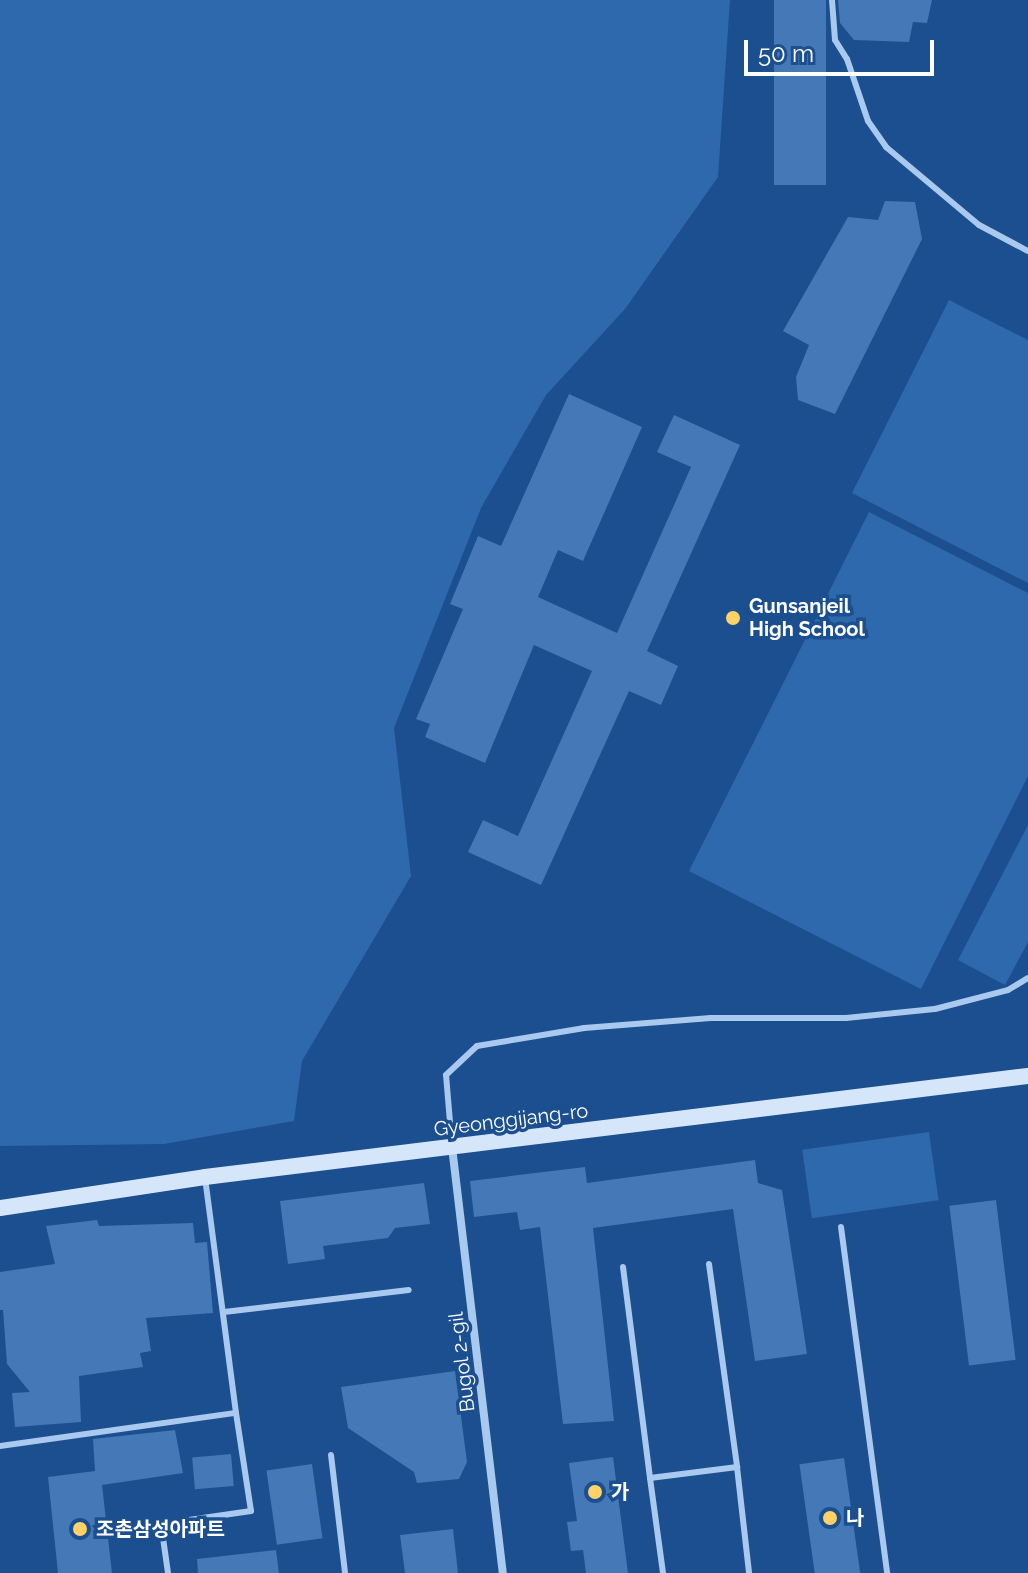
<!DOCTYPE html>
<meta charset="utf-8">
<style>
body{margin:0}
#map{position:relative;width:1028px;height:1573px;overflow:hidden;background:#1b4f8f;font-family:Raleway,"Noto Sans KR",sans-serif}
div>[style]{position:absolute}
.green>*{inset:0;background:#2e69ad;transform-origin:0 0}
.building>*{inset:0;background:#4478b7;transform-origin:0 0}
.lane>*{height:6px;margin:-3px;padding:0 3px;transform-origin:3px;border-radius:3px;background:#a9c9ee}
.street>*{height:8px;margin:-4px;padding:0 4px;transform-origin:4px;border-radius:4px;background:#a9c9ee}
.secondary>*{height:16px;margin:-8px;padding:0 8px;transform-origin:8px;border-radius:8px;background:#d6e6fa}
.dots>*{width:22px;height:22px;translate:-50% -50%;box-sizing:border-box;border:4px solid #1b4f8f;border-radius:50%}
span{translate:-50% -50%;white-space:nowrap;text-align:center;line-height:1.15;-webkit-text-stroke:7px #1b4f8f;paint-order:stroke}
.poi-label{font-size:20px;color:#fff;font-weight:700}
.left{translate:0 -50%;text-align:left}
.street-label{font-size:20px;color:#fff}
.scale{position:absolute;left:744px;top:40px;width:190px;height:36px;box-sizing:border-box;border:4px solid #fff;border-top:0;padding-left:10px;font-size:24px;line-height:28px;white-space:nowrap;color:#fff;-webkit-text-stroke:6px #1b4f8f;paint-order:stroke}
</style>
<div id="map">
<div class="green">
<i style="clip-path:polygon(0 0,730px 0,718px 177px,625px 309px,546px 395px,481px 508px,394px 728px,411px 876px,302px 1061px,294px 1121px,164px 1144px,0 1146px)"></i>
<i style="clip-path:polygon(949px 300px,1028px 340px,1028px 583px,852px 493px)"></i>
<i style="clip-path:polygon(869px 512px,1028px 593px,1028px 776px,921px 989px,689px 871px)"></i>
<i style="clip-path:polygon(1028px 825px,1028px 942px,1005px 985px,958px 960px)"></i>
<i style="left:929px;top:1132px;width:69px;height:128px;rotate:82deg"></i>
</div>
<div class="building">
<i style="left:774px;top:0;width:52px;height:185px"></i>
<i style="clip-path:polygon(838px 0,932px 0,927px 23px,913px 22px,909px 42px,854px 40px,840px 23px)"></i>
<i style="clip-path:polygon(885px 201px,915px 202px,922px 239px,835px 414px,798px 400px,796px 377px,809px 345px,783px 331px,848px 217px,878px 220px)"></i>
<i style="clip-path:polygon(569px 394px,642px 427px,583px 561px,558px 550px,538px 597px,617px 633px,691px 467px,657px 452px,674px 415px,740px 445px,647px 651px,678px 666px,661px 705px,629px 691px,541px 885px,468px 852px,483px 820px,518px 836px,592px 671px,534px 645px,485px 763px,425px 737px,430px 724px,416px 719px,463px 609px,450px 604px,478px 536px,501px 546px)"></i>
<i style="clip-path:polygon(755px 1160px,758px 1183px,782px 1190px,807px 1354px,755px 1361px,733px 1209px,593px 1228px,614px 1421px,563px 1424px,540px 1227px,520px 1230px,517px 1212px,474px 1217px,470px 1181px,585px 1167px,587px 1183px)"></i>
<i style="clip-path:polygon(424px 1183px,430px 1224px,395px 1228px,388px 1238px,323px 1246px,325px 1259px,288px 1264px,280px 1201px)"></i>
<i style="left:996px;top:1200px;width:161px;height:47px;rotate:83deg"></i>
<i style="clip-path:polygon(97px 1220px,99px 1226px,193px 1223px,195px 1243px,207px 1242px,213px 1313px,146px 1318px,151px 1351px,140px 1353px,143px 1367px,79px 1376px,81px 1422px,15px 1427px,12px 1393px,30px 1392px,7px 1364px,3px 1310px,0 1310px,0 1272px,55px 1264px,46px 1226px)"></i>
<i style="clip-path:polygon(455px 1371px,467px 1462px,459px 1479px,417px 1483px,414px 1472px,348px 1428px,341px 1387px)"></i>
<i style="clip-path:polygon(175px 1430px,183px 1473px,102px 1485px,112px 1573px,58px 1573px,48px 1477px,95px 1471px,93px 1439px)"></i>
<i style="left:231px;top:1454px;width:32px;height:39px;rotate:85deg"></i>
<i style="clip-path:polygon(613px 1457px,628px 1573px,586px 1573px,583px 1550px,571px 1551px,567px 1522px,577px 1521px,569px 1463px)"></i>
<i style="left:844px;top:1458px;width:116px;height:45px;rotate:82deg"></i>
<i style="left:312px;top:1464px;width:75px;height:46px;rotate:82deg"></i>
<i style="clip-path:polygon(453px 1529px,458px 1573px,405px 1573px,400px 1535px)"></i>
<i style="clip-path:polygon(276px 1550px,279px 1573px,198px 1573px,197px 1559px)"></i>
</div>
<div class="lane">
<i style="left:832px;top:0;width:40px;rotate:85.7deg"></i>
<i style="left:835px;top:40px;width:22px;rotate:58deg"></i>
<i style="left:847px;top:59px;width:65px;rotate:71.3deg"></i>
<i style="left:868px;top:121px;width:32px;rotate:55deg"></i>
<i style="left:886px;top:147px;width:121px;rotate:40deg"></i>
<i style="left:979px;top:225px;width:55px;rotate:28deg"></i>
<i style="left:452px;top:1146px;width:71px;rotate:-94.8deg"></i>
<i style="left:446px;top:1075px;width:42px;rotate:-43.1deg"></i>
<i style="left:477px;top:1046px;width:109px;rotate:-9.5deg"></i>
<i style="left:584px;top:1028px;width:127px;rotate:-4.5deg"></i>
<i style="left:711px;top:1018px;width:135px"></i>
<i style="left:846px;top:1018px;width:89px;rotate:-5.8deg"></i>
<i style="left:935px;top:1009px;width:75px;rotate:-14.6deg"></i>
<i style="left:1008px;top:990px;width:23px;rotate:-31deg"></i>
<i style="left:841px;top:1227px;width:349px;rotate:82.4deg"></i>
<i style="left:709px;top:1264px;width:205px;rotate:82.1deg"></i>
<i style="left:623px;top:1267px;width:213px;rotate:82.7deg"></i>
<i style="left:224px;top:1312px;width:186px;rotate:-6.8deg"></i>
<i style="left:0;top:1446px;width:238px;rotate:-8deg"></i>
<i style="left:236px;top:1413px;width:238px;rotate:-97.5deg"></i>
<i style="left:331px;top:1455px;width:119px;rotate:83.2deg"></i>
<i style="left:168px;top:1573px;width:49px;rotate:-98.1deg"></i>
<i style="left:161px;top:1524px;width:91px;rotate:-8.2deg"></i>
<i style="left:251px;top:1511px;width:99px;rotate:-98.7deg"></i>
<i style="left:663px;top:1573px;width:96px;rotate:-97.8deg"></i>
<i style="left:650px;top:1478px;width:88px;rotate:-7.2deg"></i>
<i style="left:737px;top:1467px;width:107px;rotate:83.5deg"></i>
</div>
<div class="street">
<i style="left:452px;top:1147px;width:429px;rotate:83.2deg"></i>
</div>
<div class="secondary">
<i style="left:0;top:1208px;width:207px;rotate:-8.6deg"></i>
<i style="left:205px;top:1177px;width:829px;rotate:-7deg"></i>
</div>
<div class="dots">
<i style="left:733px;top:618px;background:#ffd166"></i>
<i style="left:595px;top:1492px;background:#ffd166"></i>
<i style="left:830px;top:1518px;background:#ffd166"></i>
<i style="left:80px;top:1529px;background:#ffd166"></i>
</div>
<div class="poi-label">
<span class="left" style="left:749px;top:618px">Gunsanjeil<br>High School</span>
<span class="left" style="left:611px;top:1492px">가</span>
<span class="left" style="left:846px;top:1518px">나</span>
<span class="left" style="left:96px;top:1529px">조촌삼성아파트</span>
</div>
<div class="street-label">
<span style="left:511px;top:1120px;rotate:-7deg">Gyeonggijang-ro</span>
<span style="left:462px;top:1362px;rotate:-97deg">Bugol 2-gil</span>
</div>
<div class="scale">50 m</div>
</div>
